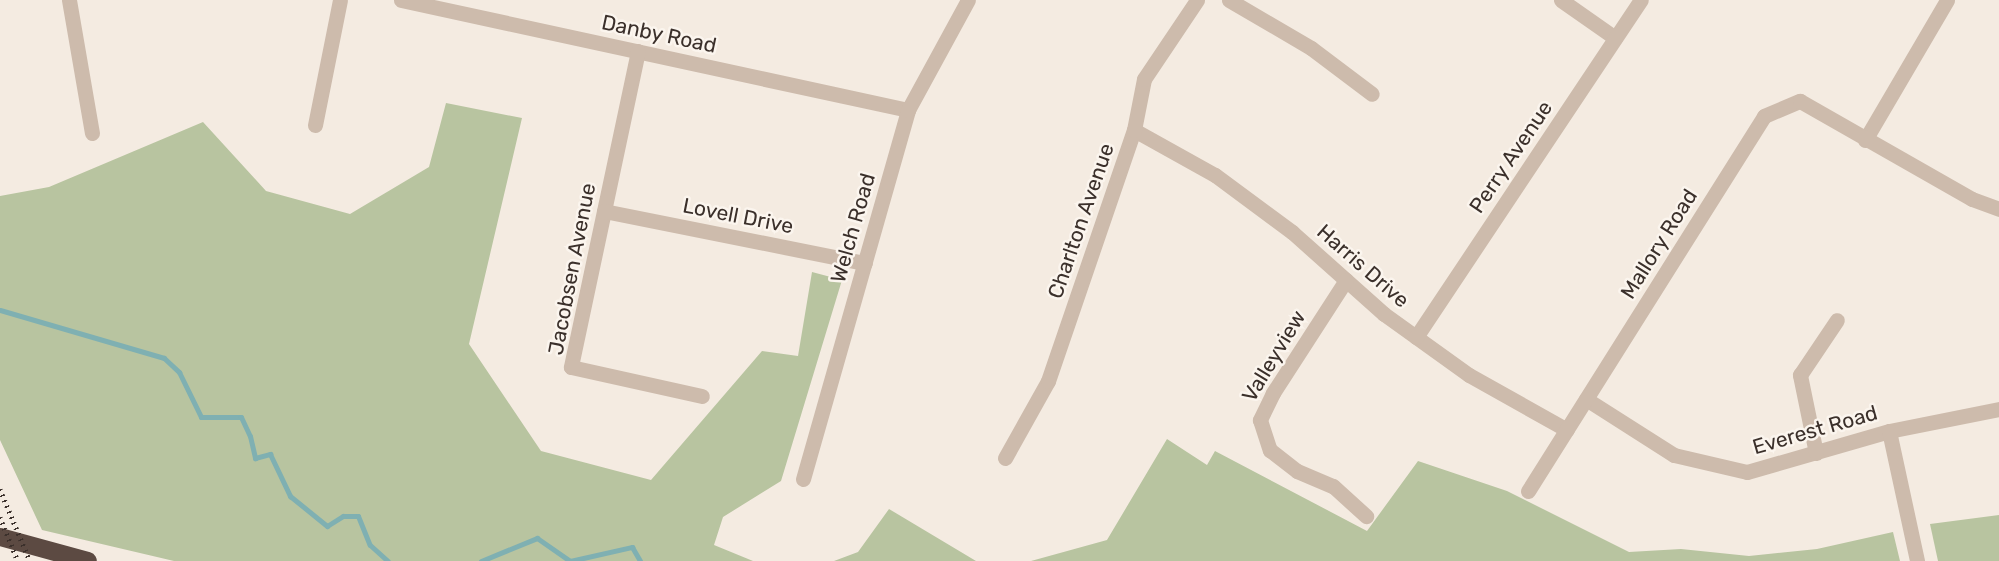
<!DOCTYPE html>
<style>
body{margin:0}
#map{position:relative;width:1999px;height:561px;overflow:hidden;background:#f4ebe1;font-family:Rubik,sans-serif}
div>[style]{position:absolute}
.green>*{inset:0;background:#b8c4a0}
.stream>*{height:5px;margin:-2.5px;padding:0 2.5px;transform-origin:2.5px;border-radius:2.5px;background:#7fb0b2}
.street>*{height:15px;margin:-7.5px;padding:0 7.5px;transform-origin:7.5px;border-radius:7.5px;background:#cdbbac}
.highway>*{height:18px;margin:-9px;padding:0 9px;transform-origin:9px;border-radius:9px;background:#5c4a42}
.rail>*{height:4.5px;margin-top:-2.25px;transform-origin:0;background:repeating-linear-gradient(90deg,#3b302b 0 1.5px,transparent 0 6px)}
span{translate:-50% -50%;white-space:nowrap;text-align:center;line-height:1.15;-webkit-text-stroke:5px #fbf5ee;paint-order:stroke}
.street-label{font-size:21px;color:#3b302b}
</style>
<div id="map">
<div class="green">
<i style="clip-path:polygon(446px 103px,522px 118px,469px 344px,541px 451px,651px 480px,762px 351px,798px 356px,812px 272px,842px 280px,781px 481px,723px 517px,714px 545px,753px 561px,174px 561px,42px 530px,0 440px,0 196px,49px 187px,203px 122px,266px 191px,350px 214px,429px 167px)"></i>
<i style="clip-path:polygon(1167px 439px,1207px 465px,1215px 451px,1367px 531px,1418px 461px,1507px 491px,1629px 552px,1681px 549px,1749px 556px,1817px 549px,1893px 532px,1900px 561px,1031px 561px,1107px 540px)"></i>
<i style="clip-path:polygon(889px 509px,976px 561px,834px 561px,858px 552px)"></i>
<i style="clip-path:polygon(1999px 515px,1999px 561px,1938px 561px,1930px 524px)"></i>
</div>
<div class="stream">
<i style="left:0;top:310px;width:171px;rotate:16.3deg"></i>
<i style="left:164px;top:358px;width:21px;rotate:43deg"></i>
<i style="left:179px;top:372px;width:50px;rotate:63.9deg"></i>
<i style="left:201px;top:417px;width:40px"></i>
<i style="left:241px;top:417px;width:21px;rotate:65deg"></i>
<i style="left:250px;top:436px;width:23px;rotate:77deg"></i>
<i style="left:255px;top:458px;width:16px;rotate:-15deg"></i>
<i style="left:270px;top:454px;width:47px;rotate:64.5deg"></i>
<i style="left:290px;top:496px;width:48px;rotate:39deg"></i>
<i style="left:327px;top:526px;width:19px;rotate:-32deg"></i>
<i style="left:343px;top:516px;width:15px"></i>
<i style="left:358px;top:516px;width:31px;rotate:68deg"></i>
<i style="left:370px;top:545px;width:24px;rotate:42deg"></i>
<i style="left:481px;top:561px;width:61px;rotate:-22.3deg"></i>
<i style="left:537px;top:538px;width:40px;rotate:34.9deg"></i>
<i style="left:570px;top:561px;width:64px;rotate:-12.7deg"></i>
<i style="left:632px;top:547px;width:16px;rotate:60deg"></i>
</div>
<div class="street">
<i style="left:69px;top:0;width:135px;rotate:80.2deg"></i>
<i style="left:401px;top:0;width:519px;rotate:12.24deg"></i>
<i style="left:1229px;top:0;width:95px;rotate:30.3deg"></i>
<i style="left:1311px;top:48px;width:76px;rotate:37deg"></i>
<i style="left:1561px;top:0;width:66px;rotate:35.1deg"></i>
<i style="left:638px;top:51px;width:323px;rotate:102deg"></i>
<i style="left:571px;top:367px;width:134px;rotate:12.5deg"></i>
<i style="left:315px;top:125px;width:127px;rotate:-78.7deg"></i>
<i style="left:1134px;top:130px;width:93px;rotate:29.1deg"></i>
<i style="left:1215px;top:175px;width:96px;rotate:36.5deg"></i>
<i style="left:1292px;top:232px;width:123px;rotate:41.7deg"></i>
<i style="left:1384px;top:314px;width:105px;rotate:35.7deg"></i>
<i style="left:1469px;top:375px;width:112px;rotate:29.3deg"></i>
<i style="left:1865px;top:140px;width:162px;rotate:-59.6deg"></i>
<i style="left:604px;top:211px;width:266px;rotate:11.3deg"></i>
<i style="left:1346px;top:280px;width:135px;rotate:122.9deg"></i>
<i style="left:1273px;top:393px;width:30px;rotate:116deg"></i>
<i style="left:1260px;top:420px;width:32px;rotate:72deg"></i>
<i style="left:1270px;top:450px;width:34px;rotate:38deg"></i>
<i style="left:1297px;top:471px;width:39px;rotate:23deg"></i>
<i style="left:1333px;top:486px;width:45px;rotate:42.3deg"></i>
<i style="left:1416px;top:337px;width:405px;rotate:-56.3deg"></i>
<i style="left:1586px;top:399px;width:104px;rotate:32.5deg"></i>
<i style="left:1674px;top:455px;width:75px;rotate:13.1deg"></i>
<i style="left:1747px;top:472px;width:148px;rotate:-16.1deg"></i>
<i style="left:1889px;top:431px;width:112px;rotate:-11.3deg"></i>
<i style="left:1889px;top:431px;width:133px;rotate:77.8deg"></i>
<i style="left:1816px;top:453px;width:80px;rotate:-101.6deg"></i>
<i style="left:1800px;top:375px;width:66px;rotate:-56.1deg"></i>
<i style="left:1005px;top:458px;width:88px;rotate:-60.8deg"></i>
<i style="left:1048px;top:381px;width:265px;rotate:-71.1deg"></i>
<i style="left:1134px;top:130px;width:52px;rotate:-78.9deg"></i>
<i style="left:1144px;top:79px;width:95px;rotate:-56.1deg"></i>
<i style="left:803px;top:479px;width:384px;rotate:-74.1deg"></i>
<i style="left:908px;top:110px;width:125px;rotate:-61.4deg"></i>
<i style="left:1528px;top:491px;width:443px;rotate:-57.8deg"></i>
<i style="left:1764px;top:116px;width:39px;rotate:-23deg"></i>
<i style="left:1800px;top:101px;width:198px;rotate:29.7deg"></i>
<i style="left:1972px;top:199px;width:29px;rotate:20deg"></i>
</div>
<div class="highway">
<i style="left:0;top:537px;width:91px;rotate:15.3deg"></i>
</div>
<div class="rail">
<i style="left:0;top:489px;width:78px;rotate:67.4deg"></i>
<i style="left:0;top:517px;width:48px;rotate:67.8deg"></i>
</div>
<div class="street-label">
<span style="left:659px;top:34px;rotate:12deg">Danby Road</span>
<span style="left:1511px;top:157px;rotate:-56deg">Perry Avenue</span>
<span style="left:738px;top:216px;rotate:11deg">Lovell Drive</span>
<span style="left:1081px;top:221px;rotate:-71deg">Charlton Avenue</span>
<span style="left:853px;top:228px;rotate:-74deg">Welch Road</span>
<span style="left:1659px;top:244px;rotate:-58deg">Mallory Road</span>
<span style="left:1363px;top:266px;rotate:41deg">Harris Drive</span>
<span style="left:572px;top:269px;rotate:-79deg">Jacobsen Avenue</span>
<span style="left:1274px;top:356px;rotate:-59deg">Valleyview</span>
<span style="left:1815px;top:430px;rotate:-16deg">Everest Road</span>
</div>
</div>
